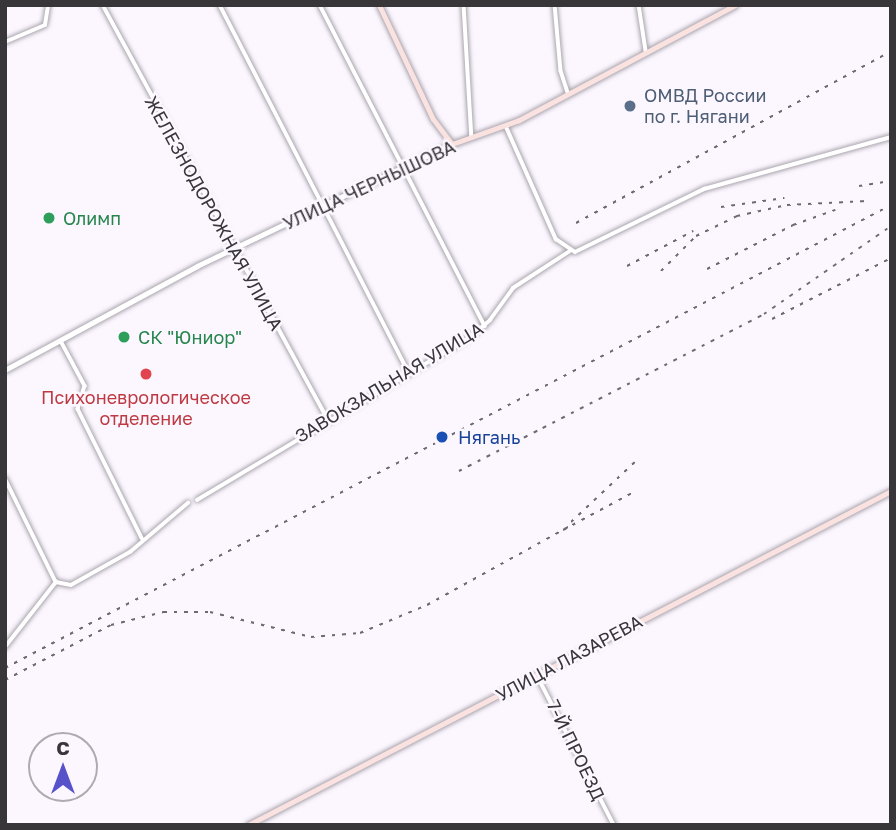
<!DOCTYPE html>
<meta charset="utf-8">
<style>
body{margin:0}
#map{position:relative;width:896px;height:830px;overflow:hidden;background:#fcf7ff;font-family:"Golos Text",sans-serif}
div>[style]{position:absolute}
.roads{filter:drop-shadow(0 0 2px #aaa4ad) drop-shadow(0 0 2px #aaa4ad)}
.minor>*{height:3.5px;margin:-1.75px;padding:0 1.75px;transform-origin:1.75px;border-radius:1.75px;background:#fff}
.tertiary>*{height:4.5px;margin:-2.25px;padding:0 2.25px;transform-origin:2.25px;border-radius:2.25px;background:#fff}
.secondary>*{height:5px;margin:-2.5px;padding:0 2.5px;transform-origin:2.5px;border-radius:2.5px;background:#fae2e0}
.rail>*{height:2px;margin-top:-1px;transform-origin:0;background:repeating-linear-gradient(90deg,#6d6a6f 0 3.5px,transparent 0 10.5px)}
.dots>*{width:19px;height:19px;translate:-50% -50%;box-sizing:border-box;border:4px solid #fcf7ff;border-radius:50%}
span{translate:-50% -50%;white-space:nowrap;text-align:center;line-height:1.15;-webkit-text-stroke:5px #fcf7ff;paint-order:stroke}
.service-label{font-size:18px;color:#4e5e75}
.left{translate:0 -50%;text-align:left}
.street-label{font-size:18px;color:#39363a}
.leisure-label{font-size:18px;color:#27864d}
.health-label{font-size:18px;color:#be3a42}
.transit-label{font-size:18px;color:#164399}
.frame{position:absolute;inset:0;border:7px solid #39363a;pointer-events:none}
.north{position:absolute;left:28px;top:732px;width:70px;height:70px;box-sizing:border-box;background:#fcf7ff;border:2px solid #aeaab0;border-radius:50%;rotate:0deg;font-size:19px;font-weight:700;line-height:28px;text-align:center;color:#39363a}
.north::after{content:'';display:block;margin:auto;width:24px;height:32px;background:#5752ca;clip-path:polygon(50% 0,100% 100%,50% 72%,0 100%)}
</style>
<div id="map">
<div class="roads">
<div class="minor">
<i style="left:103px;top:5px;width:471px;rotate:61.5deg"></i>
<i style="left:220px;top:5px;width:413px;rotate:62.8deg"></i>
<i style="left:320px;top:5px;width:361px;rotate:62.8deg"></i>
<i style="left:464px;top:5px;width:133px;rotate:86.6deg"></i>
<i style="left:555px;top:5px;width:66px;rotate:84.8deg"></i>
<i style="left:561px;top:71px;width:23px;rotate:72deg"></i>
<i style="left:639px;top:5px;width:47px;rotate:81.3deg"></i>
<i style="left:5px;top:42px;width:43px;rotate:-23deg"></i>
<i style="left:45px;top:25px;width:20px;rotate:-81deg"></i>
<i style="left:506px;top:126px;width:124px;rotate:66.1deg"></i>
<i style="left:556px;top:239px;width:23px;rotate:34deg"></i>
<i style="left:575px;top:252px;width:144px;rotate:-26deg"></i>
<i style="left:704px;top:189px;width:194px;rotate:-15.5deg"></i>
<i style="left:61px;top:341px;width:51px;rotate:61.9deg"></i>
<i style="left:85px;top:386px;width:24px;rotate:107deg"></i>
<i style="left:78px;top:409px;width:144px;rotate:63.6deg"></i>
<i style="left:5px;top:478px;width:116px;rotate:63.9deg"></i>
<i style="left:197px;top:500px;width:318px;rotate:-30.8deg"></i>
<i style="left:470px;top:337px;width:26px;rotate:-40deg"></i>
<i style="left:490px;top:320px;width:39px;rotate:-54deg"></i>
<i style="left:513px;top:288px;width:68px;rotate:-33deg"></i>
<i style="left:56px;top:582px;width:15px;rotate:11deg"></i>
<i style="left:71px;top:585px;width:68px;rotate:-29.2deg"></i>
<i style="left:130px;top:552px;width:76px;rotate:-40.2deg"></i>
<i style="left:5px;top:647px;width:83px;rotate:-51.9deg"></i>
<i style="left:537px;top:675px;width:169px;rotate:62.8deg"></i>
</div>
<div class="tertiary">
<i style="left:5px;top:370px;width:218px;rotate:-28.4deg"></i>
<i style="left:197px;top:266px;width:283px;rotate:-25.6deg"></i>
</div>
<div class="secondary">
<i style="left:379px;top:5px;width:126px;rotate:64.7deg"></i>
<i style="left:433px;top:119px;width:31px;rotate:53deg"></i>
<i style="left:452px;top:144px;width:71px;rotate:-19.7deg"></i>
<i style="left:519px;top:120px;width:245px;rotate:-28deg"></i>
<i style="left:248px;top:825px;width:725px;rotate:-27.45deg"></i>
</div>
</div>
<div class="rail">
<i style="left:859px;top:186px;width:32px;rotate:-9deg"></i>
<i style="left:721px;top:207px;width:64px;rotate:-8.1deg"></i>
<i style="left:576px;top:223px;width:359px;rotate:-28.6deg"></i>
<i style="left:627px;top:266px;width:75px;rotate:-27.9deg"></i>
<i style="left:707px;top:269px;width:97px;rotate:-27.1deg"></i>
<i style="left:793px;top:225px;width:45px;rotate:-19.7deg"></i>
<i style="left:661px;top:271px;width:49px;rotate:-45deg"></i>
<i style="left:696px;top:236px;width:46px;rotate:-26deg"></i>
<i style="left:737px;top:216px;width:51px;rotate:-12.4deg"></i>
<i style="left:787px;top:205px;width:80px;rotate:-2.9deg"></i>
<i style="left:772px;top:319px;width:134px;rotate:-27.1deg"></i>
<i style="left:459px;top:471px;width:343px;rotate:-27.2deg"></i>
<i style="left:764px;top:314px;width:155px;rotate:-34.7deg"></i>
<i style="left:571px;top:522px;width:89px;rotate:-43.2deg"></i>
<i style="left:563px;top:530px;width:78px;rotate:-28.2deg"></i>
<i style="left:5px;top:668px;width:1000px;rotate:-27.59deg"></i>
<i style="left:5px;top:680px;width:119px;rotate:-27.4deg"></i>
<i style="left:111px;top:625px;width:54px;rotate:-14deg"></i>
<i style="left:163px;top:612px;width:47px"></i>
<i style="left:210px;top:612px;width:104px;rotate:13.9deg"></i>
<i style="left:311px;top:637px;width:49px;rotate:-4.7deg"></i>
<i style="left:360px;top:633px;width:73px;rotate:-22.7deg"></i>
<i style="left:427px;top:605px;width:163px;rotate:-28.9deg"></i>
</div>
<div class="dots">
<i style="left:630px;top:106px;background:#5c6f8a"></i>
<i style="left:49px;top:218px;background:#2e9e5b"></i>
<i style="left:124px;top:337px;background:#2e9e5b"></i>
<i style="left:146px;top:374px;background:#e0444e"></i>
<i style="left:442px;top:437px;background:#1a4fb4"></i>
</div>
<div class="service-label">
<span class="left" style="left:644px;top:106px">ОМВД России<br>по г. Нягани</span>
</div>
<div class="street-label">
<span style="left:369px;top:185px;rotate:-25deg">УЛИЦА ЧЕРНЫШОВА</span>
<span style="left:214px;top:213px;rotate:61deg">ЖЕЛЕЗНОДОРОЖНАЯ УЛИЦА</span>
<span style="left:389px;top:382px;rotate:-31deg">ЗАВОКЗАЛЬНАЯ УЛИЦА</span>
<span style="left:569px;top:658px;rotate:-28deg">УЛИЦА ЛАЗАРЕВА</span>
<span style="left:576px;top:750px;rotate:64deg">7-Й ПРОЕЗД</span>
</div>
<div class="leisure-label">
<span class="left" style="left:63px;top:218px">Олимп</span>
<span class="left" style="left:138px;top:337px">СК "Юниор"</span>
</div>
<div class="health-label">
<span style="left:146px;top:408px">Психоневрологическое<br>отделение</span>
</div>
<div class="transit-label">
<span class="left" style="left:458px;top:437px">Нягань</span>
</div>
<div class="frame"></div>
<div class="north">С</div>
</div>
